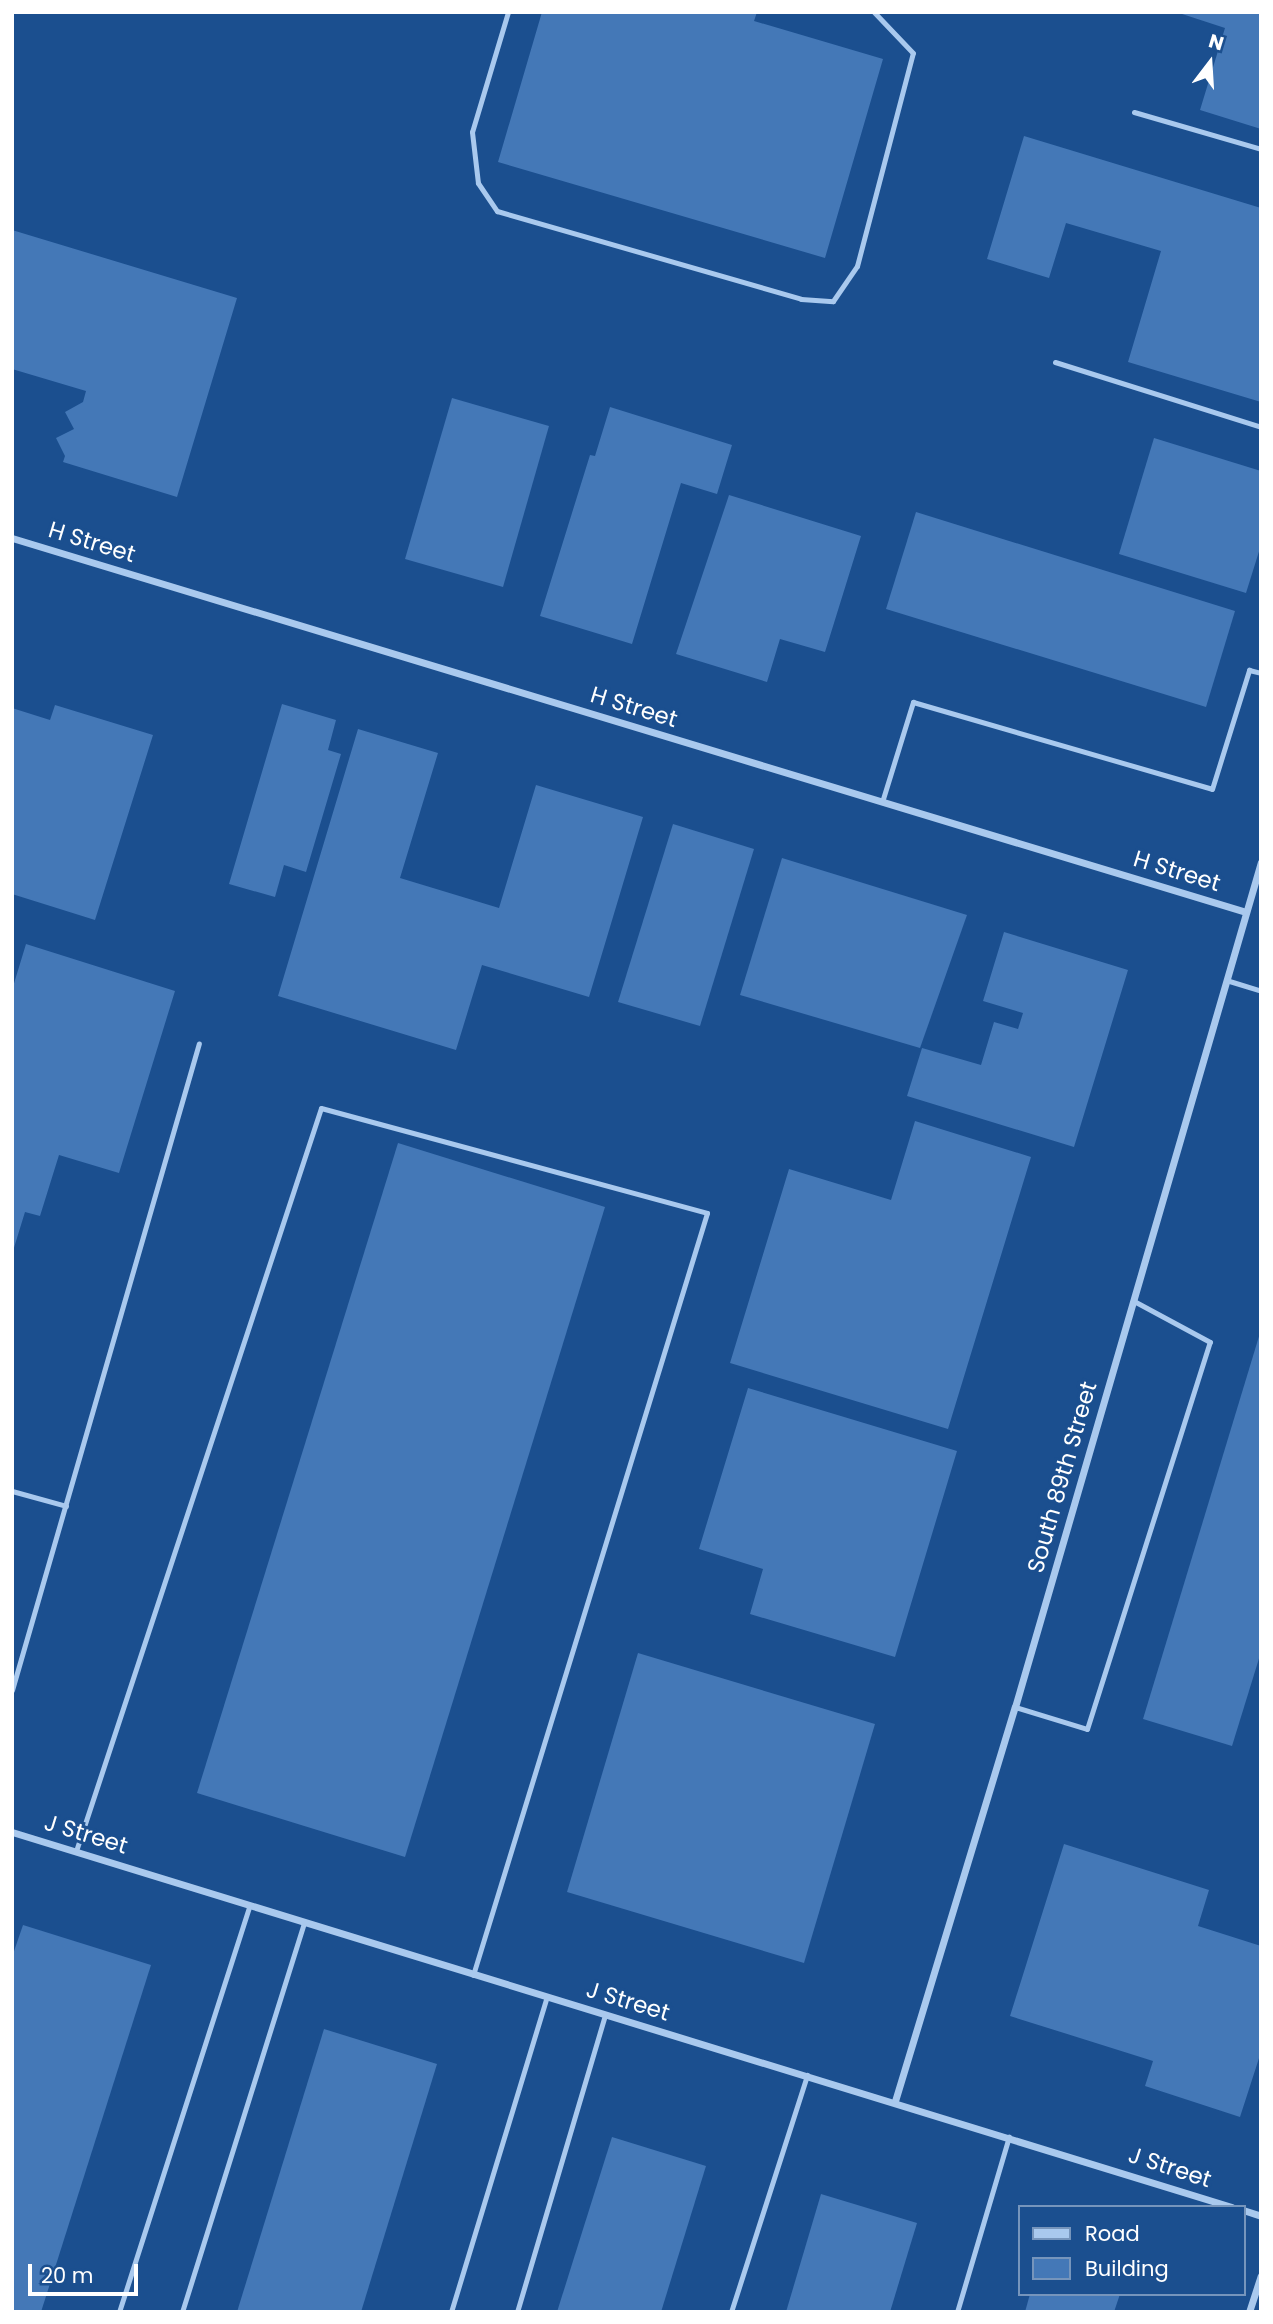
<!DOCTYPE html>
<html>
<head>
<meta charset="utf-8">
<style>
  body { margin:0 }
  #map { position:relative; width:1273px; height:2324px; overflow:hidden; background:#1b4f8f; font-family:Poppins,sans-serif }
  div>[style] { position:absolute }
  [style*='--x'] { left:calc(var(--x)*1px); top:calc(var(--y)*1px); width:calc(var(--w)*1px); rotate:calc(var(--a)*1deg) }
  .building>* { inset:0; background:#4478b7 }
  .service>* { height:5px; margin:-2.5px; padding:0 2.5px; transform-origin:2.5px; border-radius:2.5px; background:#a9c9ee }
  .minor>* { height:7px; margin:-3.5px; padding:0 3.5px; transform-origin:3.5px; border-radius:3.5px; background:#a9c9ee }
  span { translate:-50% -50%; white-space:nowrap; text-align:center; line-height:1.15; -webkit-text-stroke:6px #1b4f8f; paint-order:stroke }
  .street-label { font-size:23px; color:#fff }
  .frame { position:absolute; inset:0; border:14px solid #fff; pointer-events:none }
  .legend { position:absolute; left:1018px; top:2205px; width:228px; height:91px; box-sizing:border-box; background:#1b4f8f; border:2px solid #7695bc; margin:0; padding:9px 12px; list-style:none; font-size:21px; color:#fff }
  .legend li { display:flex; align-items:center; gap:14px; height:35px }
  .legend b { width:35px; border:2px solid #7695bc }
  .north { position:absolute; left:1175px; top:28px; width:70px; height:70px; -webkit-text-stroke:5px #1b4f8f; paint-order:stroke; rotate:17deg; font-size:19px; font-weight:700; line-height:28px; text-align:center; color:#fff }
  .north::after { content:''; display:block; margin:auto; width:24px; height:32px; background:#fff; clip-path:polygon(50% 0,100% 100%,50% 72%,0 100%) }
  .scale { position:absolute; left:28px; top:2264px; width:110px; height:32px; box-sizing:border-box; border:4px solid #fff; border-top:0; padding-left:9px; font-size:21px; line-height:24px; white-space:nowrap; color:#fff; -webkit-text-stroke:5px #1b4f8f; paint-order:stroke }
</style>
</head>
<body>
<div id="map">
  <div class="building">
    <i style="clip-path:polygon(542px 12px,757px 12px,754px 21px,883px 59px,825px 258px,498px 162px)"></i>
    <i style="clip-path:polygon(1176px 12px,1261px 12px,1261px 129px,1200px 110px,1225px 28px)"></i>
    <i style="clip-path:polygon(1024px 136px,1261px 208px,1261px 402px,1128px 362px,1161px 251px,1066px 223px,1049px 278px,987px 259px)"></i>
    <i style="clip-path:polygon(12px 230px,237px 298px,177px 497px,63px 462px,65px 456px,56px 438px,74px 429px,65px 412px,83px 402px,86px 391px,12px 369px)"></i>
    <i style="clip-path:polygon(452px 398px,549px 426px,503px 587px,405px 559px)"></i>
    <i style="clip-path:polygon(610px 407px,732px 445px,717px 494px,681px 483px,632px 644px,540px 616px,590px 455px,595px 456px)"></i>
    <i style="clip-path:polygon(1154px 438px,1261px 471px,1261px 545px,1246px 593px,1119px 554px)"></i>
    <i style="clip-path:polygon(729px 495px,861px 536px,825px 652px,780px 639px,767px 682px,676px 654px)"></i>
    <i style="clip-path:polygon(916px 512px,1235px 611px,1206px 707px,886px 609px)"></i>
    <i style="clip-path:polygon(282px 704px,336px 720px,328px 750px,341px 754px,306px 872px,284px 865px,275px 897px,229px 884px)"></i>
    <i style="clip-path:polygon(55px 705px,153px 735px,95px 920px,12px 894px,12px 708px,50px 720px)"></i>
    <i style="clip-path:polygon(358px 729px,438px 753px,400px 878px,499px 908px,536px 785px,643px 817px,589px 997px,482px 965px,456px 1050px,278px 996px)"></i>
    <i style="clip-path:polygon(673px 824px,754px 849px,700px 1026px,618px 1002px)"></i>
    <i style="clip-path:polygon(782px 858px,967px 915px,920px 1048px,740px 995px)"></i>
    <i style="clip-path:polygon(1004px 932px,1128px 970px,1074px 1147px,907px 1096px,922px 1048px,981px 1065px,994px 1022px,1018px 1029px,1023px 1013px,983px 1001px)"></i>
    <i style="clip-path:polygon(26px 944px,175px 991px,119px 1173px,59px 1155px,40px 1216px,25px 1212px,13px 1251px,12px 990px)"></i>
    <i style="clip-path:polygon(915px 1121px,1031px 1157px,948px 1429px,730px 1363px,789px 1169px,891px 1200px)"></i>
    <i style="clip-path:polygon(398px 1143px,605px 1207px,405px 1857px,197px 1793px)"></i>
    <i style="clip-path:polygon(1260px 1333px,1261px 1652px,1232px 1746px,1143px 1719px)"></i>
    <i style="clip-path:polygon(748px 1388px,957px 1451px,895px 1657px,750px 1614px,763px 1569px,699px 1549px)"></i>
    <i style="clip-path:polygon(638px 1653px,875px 1724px,804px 1963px,567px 1892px)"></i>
    <i style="clip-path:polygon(1064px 1844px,1209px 1890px,1198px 1926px,1261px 1946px,1261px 2052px,1240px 2117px,1145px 2086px,1153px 2061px,1010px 2016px)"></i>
    <i style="clip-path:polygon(23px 1925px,151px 1965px,41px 2312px,12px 2312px,12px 1957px)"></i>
    <i style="clip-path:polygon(324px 2029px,437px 2064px,361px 2312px,237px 2312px)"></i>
    <i style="clip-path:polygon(612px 2137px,706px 2166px,661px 2312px,557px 2312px)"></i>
    <i style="clip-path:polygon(821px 2194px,917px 2223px,890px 2312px,786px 2312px)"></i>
    <i style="clip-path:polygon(1030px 2294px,1120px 2294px,1114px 2312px,1025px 2312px)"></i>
  </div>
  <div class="service">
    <i style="--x:508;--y:12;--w:125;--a:106.7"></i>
    <i style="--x:472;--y:132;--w:51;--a:83.3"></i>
    <i style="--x:478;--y:183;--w:34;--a:56"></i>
    <i style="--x:497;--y:211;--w:316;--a:16.1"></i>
    <i style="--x:801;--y:299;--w:32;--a:4"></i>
    <i style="--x:833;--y:301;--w:42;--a:-55.6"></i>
    <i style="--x:857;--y:266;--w:220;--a:-75.3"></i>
    <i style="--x:913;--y:53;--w:57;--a:-133.6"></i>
    <i style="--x:1134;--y:112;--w:132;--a:16.2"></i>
    <i style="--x:1055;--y:362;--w:216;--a:17.5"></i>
    <i style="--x:882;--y:802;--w:105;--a:-72.8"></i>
    <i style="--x:913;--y:702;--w:311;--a:16.2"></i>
    <i style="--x:1212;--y:789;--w:125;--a:-72.7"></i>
    <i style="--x:1249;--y:670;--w:12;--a:14"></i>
    <i style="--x:1226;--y:980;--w:37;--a:17"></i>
    <i style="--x:12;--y:1491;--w:56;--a:15.5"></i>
    <i style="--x:12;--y:1690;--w:673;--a:-73.88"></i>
    <i style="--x:1015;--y:1707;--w:75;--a:17"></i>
    <i style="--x:1087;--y:1729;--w:406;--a:-72.4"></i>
    <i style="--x:1210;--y:1342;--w:86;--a:-151.7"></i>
    <i style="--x:76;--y:1851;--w:782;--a:-71.75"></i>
    <i style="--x:321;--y:1108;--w:400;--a:15.2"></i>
    <i style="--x:707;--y:1213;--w:797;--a:107.07"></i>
    <i style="--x:119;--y:2312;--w:426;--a:-72.2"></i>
    <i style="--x:182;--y:2312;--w:408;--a:-72.6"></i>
    <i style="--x:451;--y:2312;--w:329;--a:-73.1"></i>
    <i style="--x:517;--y:2312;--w:310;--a:-73.5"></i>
    <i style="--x:731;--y:2312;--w:249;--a:-72.2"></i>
    <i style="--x:957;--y:2312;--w:183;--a:-73.5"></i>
  </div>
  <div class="minor">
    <i style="--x:12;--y:538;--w:1289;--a:16.86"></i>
    <i style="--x:12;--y:1832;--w:1276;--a:17.09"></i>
    <i style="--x:895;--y:2101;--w:412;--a:-73.1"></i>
    <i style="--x:1015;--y:1707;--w:880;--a:-73.77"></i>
    <i style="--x:1243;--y:2210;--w:19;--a:18"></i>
    <i style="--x:1249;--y:2312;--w:38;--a:-72"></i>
  </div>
  <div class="street-label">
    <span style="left:92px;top:542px;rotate:17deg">H Street</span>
    <span style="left:634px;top:707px;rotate:17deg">H Street</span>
    <span style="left:1177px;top:871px;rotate:17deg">H Street</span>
    <span style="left:1062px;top:1477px;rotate:-74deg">South 89th Street</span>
    <span style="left:86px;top:1834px;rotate:17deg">J Street</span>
    <span style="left:628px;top:2001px;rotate:17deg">J Street</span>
    <span style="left:1170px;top:2167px;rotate:18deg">J Street</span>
  </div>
  <div class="frame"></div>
  <ul class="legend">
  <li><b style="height:9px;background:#a9c9ee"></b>Road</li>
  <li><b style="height:19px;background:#4478b7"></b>Building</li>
  </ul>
  <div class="north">N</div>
  <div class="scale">20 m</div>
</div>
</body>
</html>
